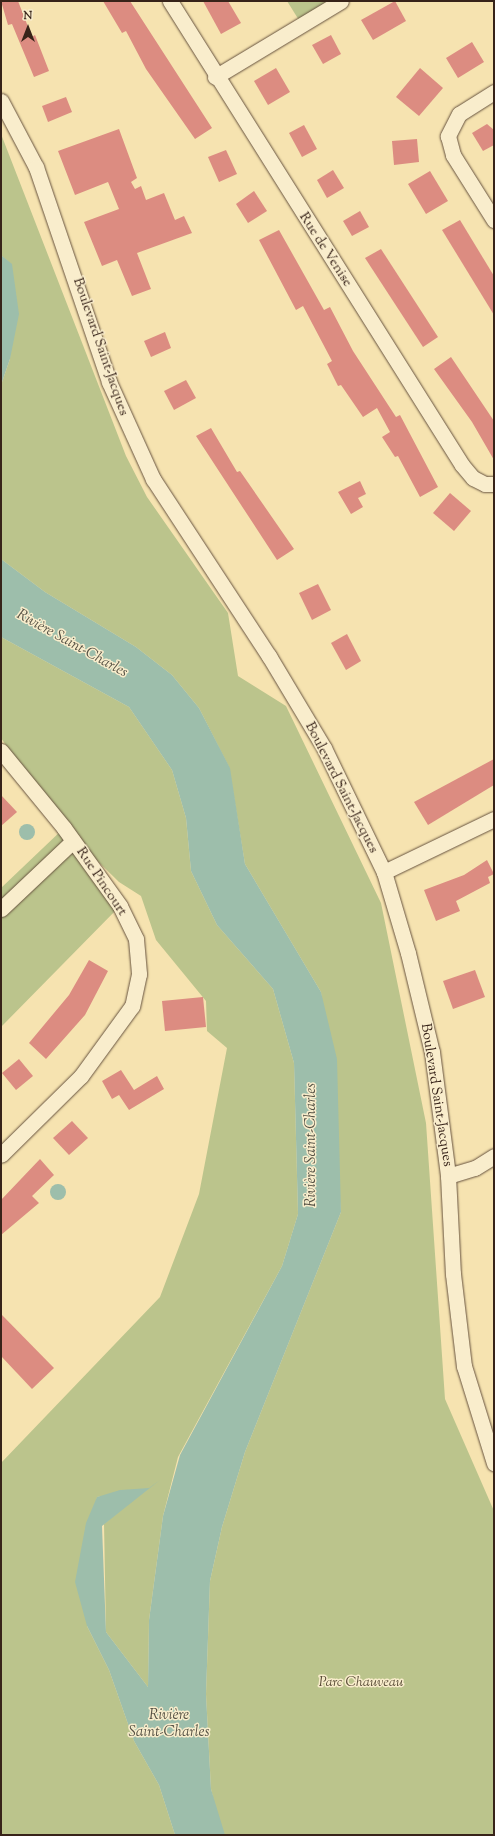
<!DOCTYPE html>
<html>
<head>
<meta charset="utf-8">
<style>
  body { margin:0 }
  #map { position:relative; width:495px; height:1836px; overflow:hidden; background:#f6e3b0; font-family:"Sorts Mill Goudy",serif }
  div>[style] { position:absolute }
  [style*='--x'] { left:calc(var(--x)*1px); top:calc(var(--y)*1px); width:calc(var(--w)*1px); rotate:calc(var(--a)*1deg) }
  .green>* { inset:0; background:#bbc48c }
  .water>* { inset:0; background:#9dbeab }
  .round { border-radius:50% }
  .building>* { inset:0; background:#dc8c81 }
  .roads { filter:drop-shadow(0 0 1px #67533f) drop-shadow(0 0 1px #67533f) }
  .minor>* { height:15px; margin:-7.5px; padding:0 7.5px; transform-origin:7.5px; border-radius:7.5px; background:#f9edcc }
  span { translate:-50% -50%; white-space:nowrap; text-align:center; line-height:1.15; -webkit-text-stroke:3px #f9edcc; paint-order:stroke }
  .street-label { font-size:14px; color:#372319 }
  .park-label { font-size:14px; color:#584b36; font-style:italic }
  .water-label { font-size:15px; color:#565245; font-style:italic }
  .frame { position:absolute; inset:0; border:2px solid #372319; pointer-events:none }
  .north { position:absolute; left:8px; top:8px; width:40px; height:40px; -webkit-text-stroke:3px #f9edcc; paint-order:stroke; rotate:0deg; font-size:11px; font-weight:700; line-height:16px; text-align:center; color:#372319 }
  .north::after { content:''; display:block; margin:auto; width:14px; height:18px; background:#372319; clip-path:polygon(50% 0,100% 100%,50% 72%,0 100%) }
</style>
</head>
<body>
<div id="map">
  <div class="green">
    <i style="clip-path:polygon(287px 1px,341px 1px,302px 25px)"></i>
    <i style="clip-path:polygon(1px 134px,126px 456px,147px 497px,228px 613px,238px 676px,286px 706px,381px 903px,426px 1123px,445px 1399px,494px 1511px,494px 1835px,222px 1835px,211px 1789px,206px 1694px,210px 1581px,222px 1527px,245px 1452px,341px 1212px,321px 992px,245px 864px,229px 767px,199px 708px,172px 675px,136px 647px,45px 592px,1px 559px,1px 385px,10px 359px,12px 265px,1px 255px)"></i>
    <i style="clip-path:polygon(1px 637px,129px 707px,172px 770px,186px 818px,191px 871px,217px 925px,273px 989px,294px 1063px,298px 1214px,282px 1266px,178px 1457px,163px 1516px,149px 1620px,148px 1687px,106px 1632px,104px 1524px,144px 1489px,97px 1497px,87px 1626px,109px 1670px,134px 1741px,159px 1785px,175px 1835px,1px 1835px,1px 1463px,160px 1297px,199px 1194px,227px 1048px,207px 1031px,206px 1001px,156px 940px,141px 896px,119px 882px,67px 831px,120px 906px,1px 1027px,1px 888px,64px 828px,1px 738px)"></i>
  </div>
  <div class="water">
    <i style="clip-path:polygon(1px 255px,12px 264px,19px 314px,10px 359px,1px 385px)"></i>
    <i style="clip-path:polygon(1px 559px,45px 592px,136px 647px,172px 675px,199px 708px,230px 768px,245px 864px,321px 992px,337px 1059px,341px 1212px,245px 1452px,222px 1527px,210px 1581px,206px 1694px,211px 1789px,225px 1835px,175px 1835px,159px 1785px,134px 1741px,109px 1670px,87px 1626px,75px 1582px,86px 1523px,97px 1497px,120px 1490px,149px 1488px,160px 1480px,102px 1526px,106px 1632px,148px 1687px,149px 1620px,163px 1516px,180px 1455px,282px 1266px,298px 1214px,294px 1063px,273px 989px,217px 925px,191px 871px,186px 818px,172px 770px,129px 707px,1px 637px)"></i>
    <i class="round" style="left:19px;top:824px;width:16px;height:16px"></i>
    <i class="round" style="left:50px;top:1184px;width:16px;height:16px"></i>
  </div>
  <div class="building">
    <i style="clip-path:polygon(1px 1px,18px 1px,32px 37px,35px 35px,49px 71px,34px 77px,12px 24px,8px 25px)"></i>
    <i style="clip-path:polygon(103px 1px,130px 1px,212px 128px,195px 139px,146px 69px,126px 31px,122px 33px)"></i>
    <i style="clip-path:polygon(203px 1px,228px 1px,241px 23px,221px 34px)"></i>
    <i style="clip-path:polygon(395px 1px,406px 21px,373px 40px,361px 20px)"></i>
    <i style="clip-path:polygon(331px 35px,341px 54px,323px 64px,312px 45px)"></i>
    <i style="clip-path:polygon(472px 42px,484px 62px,458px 78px,446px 58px)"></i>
    <i style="clip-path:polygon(276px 68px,290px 92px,268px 105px,254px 81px)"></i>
    <i style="clip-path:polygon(420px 68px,443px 88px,419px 116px,396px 97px)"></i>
    <i style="clip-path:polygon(66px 97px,72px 112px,48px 122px,42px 106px)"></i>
    <i style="clip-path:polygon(487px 124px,494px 130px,494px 145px,483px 151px,472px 133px)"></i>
    <i style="clip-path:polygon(304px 125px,317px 149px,302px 157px,289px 133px)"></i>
    <i style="clip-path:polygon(119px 129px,137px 178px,131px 182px,135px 189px,141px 186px,146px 200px,164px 193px,175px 220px,184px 216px,192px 233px,137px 253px,151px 289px,132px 296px,117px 260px,102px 266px,84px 222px,119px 209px,108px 182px,75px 195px,58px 151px)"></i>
    <i style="clip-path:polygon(417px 139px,419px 162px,394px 165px,392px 141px)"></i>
    <i style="clip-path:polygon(226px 150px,237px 174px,219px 182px,208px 157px)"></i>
    <i style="clip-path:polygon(333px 170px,344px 188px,327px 198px,317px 180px)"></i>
    <i style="clip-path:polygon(430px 171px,448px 201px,426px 214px,408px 184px)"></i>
    <i style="clip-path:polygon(254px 191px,267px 211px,248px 223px,236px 204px)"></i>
    <i style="clip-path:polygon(360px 211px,369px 227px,352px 236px,343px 221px)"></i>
    <i style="clip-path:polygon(460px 220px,494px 276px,494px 315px,442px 230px)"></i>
    <i style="clip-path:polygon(279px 230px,324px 310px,330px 307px,353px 351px,396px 417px,400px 415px,438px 487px,420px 497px,398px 456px,395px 457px,382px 437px,390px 432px,377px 408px,363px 417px,341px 385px,338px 386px,327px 364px,332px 361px,303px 306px,296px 310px,259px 240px)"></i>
    <i style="clip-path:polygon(381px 249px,438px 337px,423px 347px,365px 258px)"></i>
    <i style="clip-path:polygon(165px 332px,171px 348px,151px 357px,144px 341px)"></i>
    <i style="clip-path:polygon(451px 357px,494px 421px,494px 460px,472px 422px,434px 369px)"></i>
    <i style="clip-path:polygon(186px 380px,196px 398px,174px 410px,164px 391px)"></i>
    <i style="clip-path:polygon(211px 428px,237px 472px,240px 471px,294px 549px,277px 560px,196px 436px)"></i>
    <i style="clip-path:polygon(360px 481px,366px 494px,358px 498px,363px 507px,351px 514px,338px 492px)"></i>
    <i style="clip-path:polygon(450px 493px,471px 511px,454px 531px,433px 513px)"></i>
    <i style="clip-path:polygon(318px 584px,331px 610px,312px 620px,299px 593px)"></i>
    <i style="clip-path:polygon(347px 634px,361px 661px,346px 670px,331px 643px)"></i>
    <i style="clip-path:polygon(494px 759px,494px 785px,428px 825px,414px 802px)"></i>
    <i style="clip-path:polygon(1px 795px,17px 812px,1px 826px)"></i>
    <i style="clip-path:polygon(487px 860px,494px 874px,488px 877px,490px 883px,456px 901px,460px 911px,436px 921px,424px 890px,464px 875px)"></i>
    <i style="clip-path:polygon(89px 960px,108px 971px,85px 1015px,46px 1059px,29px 1043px,69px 995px)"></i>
    <i style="clip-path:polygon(475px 970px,485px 997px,453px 1009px,443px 981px)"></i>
    <i style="clip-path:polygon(203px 997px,206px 1027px,165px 1031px,162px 1001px)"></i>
    <i style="clip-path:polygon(19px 1059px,33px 1076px,16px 1090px,2px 1073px)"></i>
    <i style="clip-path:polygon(121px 1070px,134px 1090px,157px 1076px,164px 1089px,129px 1110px,119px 1095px,112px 1099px,102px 1081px)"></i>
    <i style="clip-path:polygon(72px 1121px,88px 1138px,69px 1155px,53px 1138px)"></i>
    <i style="clip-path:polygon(40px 1159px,54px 1175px,32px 1196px,39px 1203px,1px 1235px,1px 1200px)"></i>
    <i style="clip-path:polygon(1px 1314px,54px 1368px,32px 1389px,1px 1356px)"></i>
  </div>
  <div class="roads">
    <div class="minor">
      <i style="--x:170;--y:1;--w:548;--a:57.82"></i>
      <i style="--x:462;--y:465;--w:17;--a:50"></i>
      <i style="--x:473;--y:478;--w:13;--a:27"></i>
      <i style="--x:485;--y:484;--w:9;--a:0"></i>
      <i style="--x:215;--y:77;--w:147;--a:-31.1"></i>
      <i style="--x:494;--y:92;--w:41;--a:147.8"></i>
      <i style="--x:459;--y:114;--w:25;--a:117"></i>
      <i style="--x:448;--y:136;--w:20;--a:75"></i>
      <i style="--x:453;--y:155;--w:77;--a:57.8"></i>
      <i style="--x:1;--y:101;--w:75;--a:62.1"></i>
      <i style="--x:36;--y:167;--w:227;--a:71.2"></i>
      <i style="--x:109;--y:382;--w:107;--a:65.6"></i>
      <i style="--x:153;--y:479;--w:212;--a:56.8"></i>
      <i style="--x:269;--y:656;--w:107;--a:59.1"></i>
      <i style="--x:324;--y:748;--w:138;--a:64.2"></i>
      <i style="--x:384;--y:872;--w:84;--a:73.5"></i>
      <i style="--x:408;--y:953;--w:102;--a:76.4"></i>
      <i style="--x:432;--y:1052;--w:125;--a:82.6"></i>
      <i style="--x:448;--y:1176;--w:98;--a:87.1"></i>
      <i style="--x:453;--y:1274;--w:93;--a:83.2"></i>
      <i style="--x:464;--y:1366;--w:102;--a:72.8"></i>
      <i style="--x:1;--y:751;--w:99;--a:50.7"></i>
      <i style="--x:64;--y:828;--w:96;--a:54.3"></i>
      <i style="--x:120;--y:906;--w:37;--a:64"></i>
      <i style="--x:136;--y:939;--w:35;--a:85"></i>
      <i style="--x:139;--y:974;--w:33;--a:102"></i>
      <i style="--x:132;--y:1006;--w:87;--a:126.1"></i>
      <i style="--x:81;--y:1076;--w:112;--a:135.4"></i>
      <i style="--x:384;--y:872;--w:122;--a:-25.7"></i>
      <i style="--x:1;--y:909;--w:99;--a:-43.4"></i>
      <i style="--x:448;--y:1176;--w:28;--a:-17"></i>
      <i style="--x:475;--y:1168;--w:22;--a:-32"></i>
    </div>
  </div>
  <div class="street-label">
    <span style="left:325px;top:250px;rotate:57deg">Rue de Venise</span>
    <span style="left:100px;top:347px;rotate:71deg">Boulevard Saint-Jacques</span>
    <span style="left:341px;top:788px;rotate:63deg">Boulevard Saint-Jacques</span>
    <span style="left:101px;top:882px;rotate:56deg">Rue Pincourt</span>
    <span style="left:436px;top:1095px;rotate:81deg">Boulevard Saint-Jacques</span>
  </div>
  <div class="park-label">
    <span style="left:361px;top:1683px">Parc Chauveau</span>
  </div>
  <div class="water-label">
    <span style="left:72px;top:644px;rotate:29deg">Rivière Saint-Charles</span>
    <span style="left:312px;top:1145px;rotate:-90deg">Rivière Saint-Charles</span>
    <span style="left:169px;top:1724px">Rivière<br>Saint-Charles</span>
  </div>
  <div class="frame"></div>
  <div class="north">N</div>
</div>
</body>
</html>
